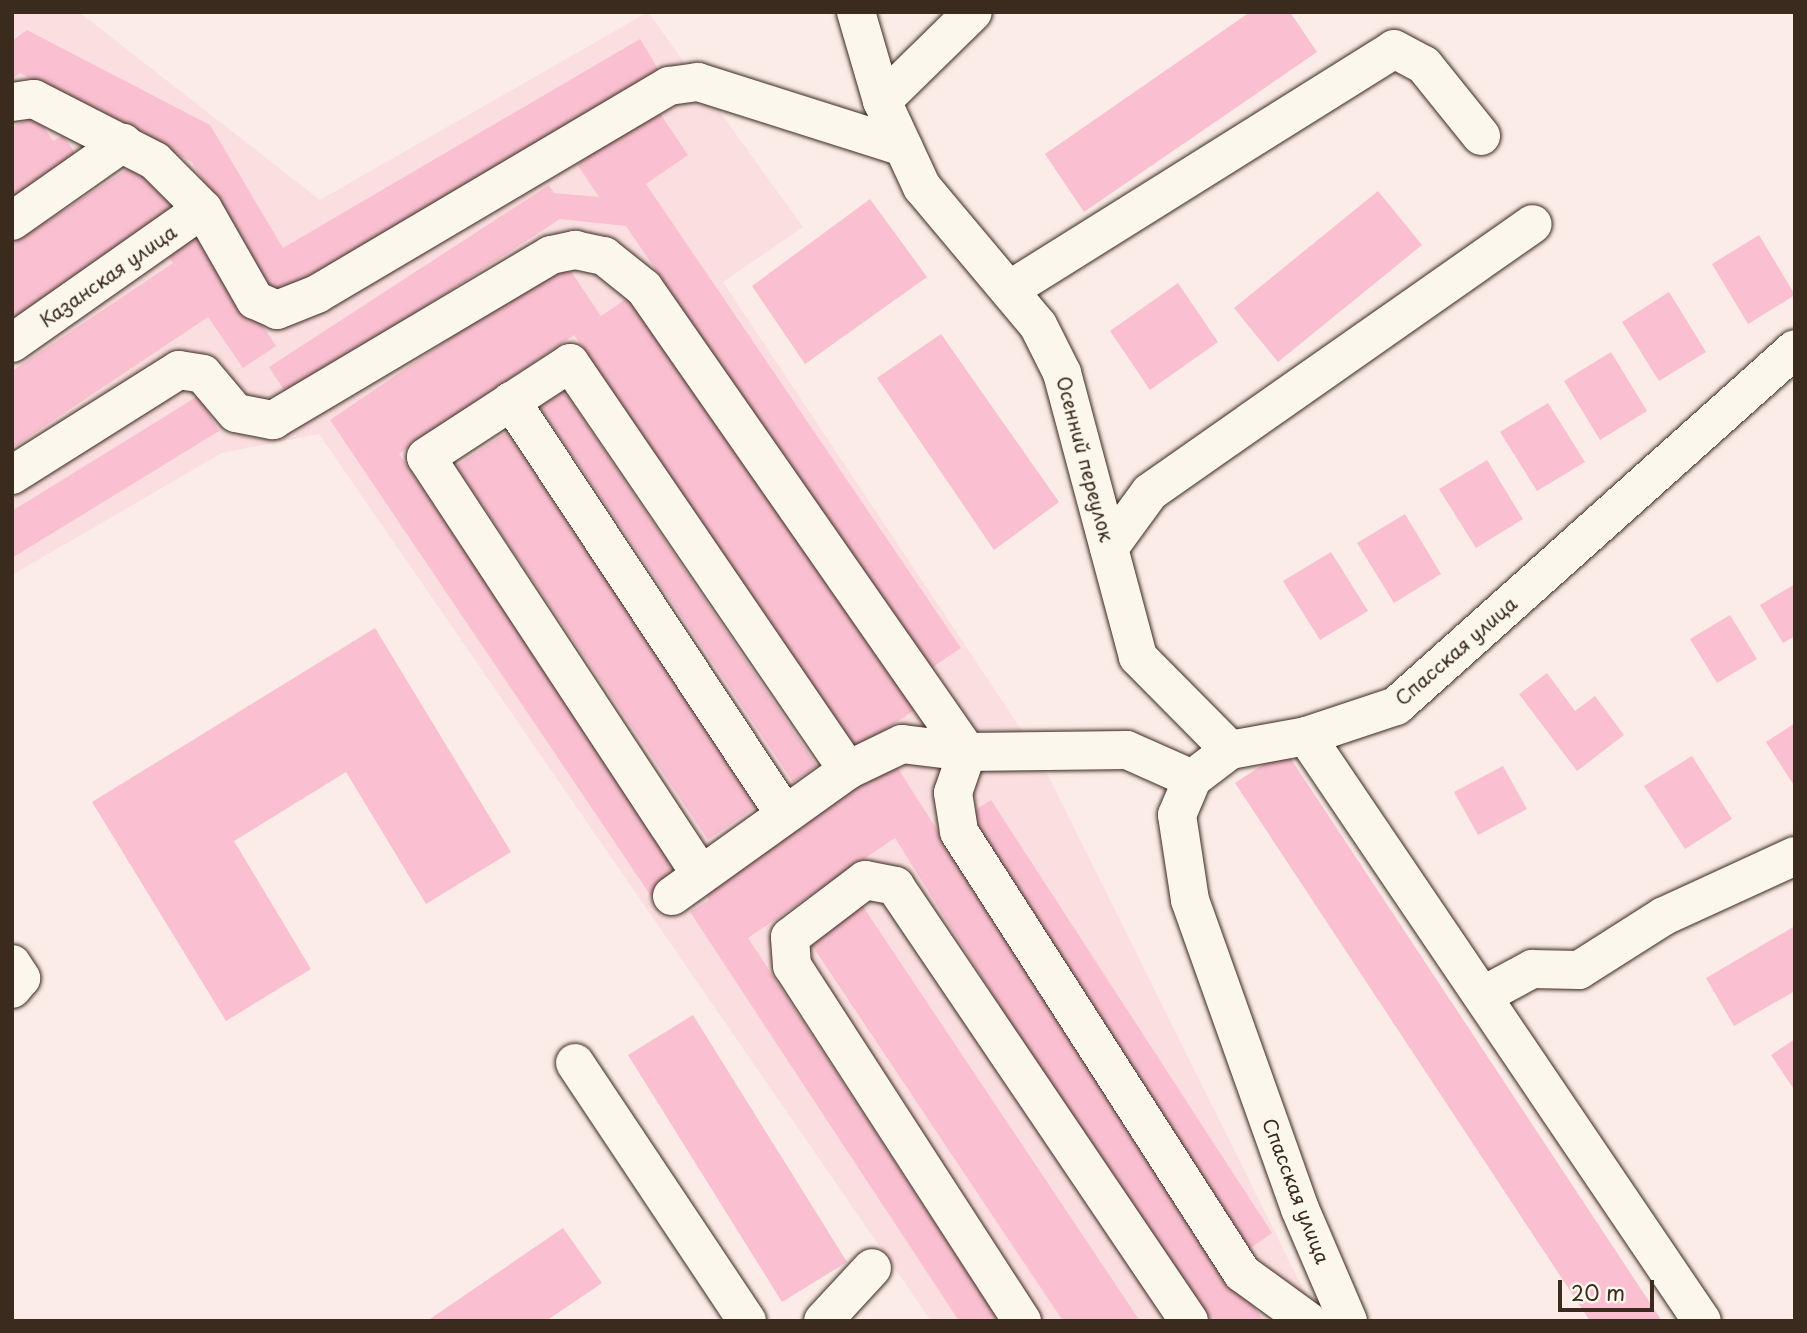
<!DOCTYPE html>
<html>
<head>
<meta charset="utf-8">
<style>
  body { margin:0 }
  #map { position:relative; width:1807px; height:1333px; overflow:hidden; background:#fbece7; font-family:"Playpen Sans",sans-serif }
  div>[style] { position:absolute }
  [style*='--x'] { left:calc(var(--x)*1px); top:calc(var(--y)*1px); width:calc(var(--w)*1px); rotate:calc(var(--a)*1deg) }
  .built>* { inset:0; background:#fbdfe0 }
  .building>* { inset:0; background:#fac0d1 }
  .roads { filter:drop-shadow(0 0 2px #3b2a1e) drop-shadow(0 0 2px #3b2a1e) }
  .minor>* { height:38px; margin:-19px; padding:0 19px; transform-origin:19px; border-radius:19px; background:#fbf7ec }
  span { translate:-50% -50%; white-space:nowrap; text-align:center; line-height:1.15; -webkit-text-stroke:6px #fbf7ec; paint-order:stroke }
  .street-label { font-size:19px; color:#3b2a1e }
  .frame { position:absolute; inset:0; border:14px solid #3b2a1e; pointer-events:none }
  .scale { position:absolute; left:1558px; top:1280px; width:96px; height:32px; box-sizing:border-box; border:4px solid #3b2a1e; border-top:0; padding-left:9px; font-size:21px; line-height:24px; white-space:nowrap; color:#3b2a1e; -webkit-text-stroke:5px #fbf7ec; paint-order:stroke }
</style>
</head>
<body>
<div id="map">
  <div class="built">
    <i style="clip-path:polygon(12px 12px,79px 12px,320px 200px,648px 12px,803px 227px,723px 282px,1037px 753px,1319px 1321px,931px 1321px,319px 434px,222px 453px,12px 575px)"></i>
  </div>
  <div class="building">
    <i style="clip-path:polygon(1250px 12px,1290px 12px,1317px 52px,1084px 212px,1045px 154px)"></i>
    <i style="clip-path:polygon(27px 30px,210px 125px,283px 248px,640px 39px,661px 74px,274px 301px,192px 162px,20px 73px,12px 79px,12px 41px)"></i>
    <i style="clip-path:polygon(657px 109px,688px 155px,646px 184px,961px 648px,927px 671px,626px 226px,560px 219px,288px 396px,269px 367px,549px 185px,554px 193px,599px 197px,577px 164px)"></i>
    <i style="clip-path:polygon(35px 114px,53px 141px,63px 135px,78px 158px,12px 200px,12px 128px)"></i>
    <i style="clip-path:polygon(143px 159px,177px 212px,12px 319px,12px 244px)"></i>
    <i style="clip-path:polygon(1378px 191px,1422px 245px,1278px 362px,1234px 308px)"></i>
    <i style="clip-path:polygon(870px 199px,927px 277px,805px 364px,752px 286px)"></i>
    <i style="clip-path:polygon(196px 225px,276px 346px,243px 368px,208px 317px,12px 448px,12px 371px,173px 263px,162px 247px)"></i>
    <i style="clip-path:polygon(1759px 235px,1795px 295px,1748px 324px,1712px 264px)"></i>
    <i style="clip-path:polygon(564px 261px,601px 316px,635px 293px,916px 709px,855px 750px,574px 335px,399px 454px,683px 874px,651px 896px,330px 420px)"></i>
    <i style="clip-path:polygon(1178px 283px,1218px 342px,1150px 390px,1110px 331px)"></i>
    <i style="clip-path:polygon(1669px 292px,1706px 352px,1659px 381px,1622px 322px)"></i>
    <i style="clip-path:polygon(941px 334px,1059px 502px,994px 550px,877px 378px)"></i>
    <i style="clip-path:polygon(1611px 352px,1647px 411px,1600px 440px,1564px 381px)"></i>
    <i style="clip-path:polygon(564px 391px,817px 766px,793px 782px,540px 407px)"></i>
    <i style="clip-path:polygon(198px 396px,219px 431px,12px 558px,12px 511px)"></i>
    <i style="clip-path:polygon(1548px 403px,1585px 462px,1537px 491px,1500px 432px)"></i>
    <i style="clip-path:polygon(507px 432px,759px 805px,708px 840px,456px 466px)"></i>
    <i style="clip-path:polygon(1487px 460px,1523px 519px,1476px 548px,1439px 489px)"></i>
    <i style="clip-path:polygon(1405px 514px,1441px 574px,1394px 603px,1357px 543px)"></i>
    <i style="clip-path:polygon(1331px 552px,1368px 611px,1320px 640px,1283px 581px)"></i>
    <i style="clip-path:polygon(1795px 584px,1795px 636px,1783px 643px,1760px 605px)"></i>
    <i style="clip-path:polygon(1730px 615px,1757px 659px,1717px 683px,1690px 639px)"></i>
    <i style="clip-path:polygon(375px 628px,511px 852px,426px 904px,346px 772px,234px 841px,311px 969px,226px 1021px,92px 802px)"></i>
    <i style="clip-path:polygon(1547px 673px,1575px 711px,1595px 696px,1624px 735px,1577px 771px,1519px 694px)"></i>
    <i style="clip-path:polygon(1795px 723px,1795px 787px,1766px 742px)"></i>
    <i style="clip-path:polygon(1285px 750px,1662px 1321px,1590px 1321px,1235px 783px)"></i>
    <i style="clip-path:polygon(1692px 756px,1732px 819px,1685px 849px,1644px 786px)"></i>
    <i style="clip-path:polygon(894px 762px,1101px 1088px,1264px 1321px,1212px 1321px,1066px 1112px,895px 838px,748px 938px,999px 1321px,959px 1321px,690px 912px,709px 900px,704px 892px)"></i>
    <i style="clip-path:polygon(1503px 766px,1527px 809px,1478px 835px,1454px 792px)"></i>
    <i style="clip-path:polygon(991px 800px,1272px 1233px,1245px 1252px,963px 818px)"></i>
    <i style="clip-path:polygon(862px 905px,1140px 1321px,1063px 1321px,809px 941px)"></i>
    <i style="clip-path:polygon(1795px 926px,1795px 991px,1734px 1026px,1706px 978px)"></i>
    <i style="clip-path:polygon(693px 1015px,847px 1262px,782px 1302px,628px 1055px)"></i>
    <i style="clip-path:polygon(1795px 1039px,1795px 1091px,1771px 1055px)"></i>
    <i style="clip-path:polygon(563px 1228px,602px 1283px,546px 1321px,427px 1321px)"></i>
  </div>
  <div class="roads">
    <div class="minor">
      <i style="--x:856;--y:12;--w:93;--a:73.7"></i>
      <i style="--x:882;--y:101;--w:95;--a:65.1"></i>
      <i style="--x:922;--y:187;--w:180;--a:50"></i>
      <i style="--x:1038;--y:325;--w:54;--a:63.4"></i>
      <i style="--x:1062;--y:373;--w:294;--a:75"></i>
      <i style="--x:1138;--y:657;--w:131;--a:45.3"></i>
      <i style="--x:882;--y:101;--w:127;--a:-44.4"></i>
      <i style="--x:12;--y:102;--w:22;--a:-8"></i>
      <i style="--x:34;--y:99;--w:136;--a:27.1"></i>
      <i style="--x:155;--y:161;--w:68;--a:45"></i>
      <i style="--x:203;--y:209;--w:105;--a:60.3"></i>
      <i style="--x:255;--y:300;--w:24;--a:24"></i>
      <i style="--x:277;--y:310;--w:43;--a:-21.8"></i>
      <i style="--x:317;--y:294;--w:409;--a:-30.6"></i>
      <i style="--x:669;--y:86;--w:29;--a:-8"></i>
      <i style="--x:698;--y:82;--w:215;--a:17.6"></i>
      <i style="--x:12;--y:221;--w:136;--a:-35.1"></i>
      <i style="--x:1009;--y:290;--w:454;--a:-32"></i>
      <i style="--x:1394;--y:49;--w:34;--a:28"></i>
      <i style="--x:1424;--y:65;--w:91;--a:51.2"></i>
      <i style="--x:12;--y:343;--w:233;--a:-35.1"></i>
      <i style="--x:511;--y:401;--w:496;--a:56.5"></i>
      <i style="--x:12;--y:475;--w:197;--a:-32.2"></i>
      <i style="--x:179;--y:370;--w:24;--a:9"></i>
      <i style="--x:203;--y:374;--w:51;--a:49.8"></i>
      <i style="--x:236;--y:413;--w:38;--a:11"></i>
      <i style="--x:273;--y:420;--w:323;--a:-30.7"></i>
      <i style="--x:551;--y:255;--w:25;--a:-12"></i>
      <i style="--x:575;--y:250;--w:30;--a:12"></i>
      <i style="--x:604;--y:256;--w:51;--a:38.7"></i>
      <i style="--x:644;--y:288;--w:565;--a:55.16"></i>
      <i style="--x:967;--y:752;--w:43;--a:108.9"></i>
      <i style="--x:953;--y:793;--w:39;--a:81"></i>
      <i style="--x:959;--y:832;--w:524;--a:57.31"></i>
      <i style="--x:1242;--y:1273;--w:82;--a:36"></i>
      <i style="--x:1109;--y:548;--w:69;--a:-53.8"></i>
      <i style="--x:1150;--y:492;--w:467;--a:-35"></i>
      <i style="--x:1306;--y:736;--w:706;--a:55.91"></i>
      <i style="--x:701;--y:875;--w:500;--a:-123.34"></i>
      <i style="--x:426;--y:457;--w:172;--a:-33.1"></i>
      <i style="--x:570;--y:363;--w:493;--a:55.7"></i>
      <i style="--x:672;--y:896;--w:216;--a:-35.6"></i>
      <i style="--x:848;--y:770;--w:60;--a:-25.7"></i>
      <i style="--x:902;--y:744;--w:65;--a:7"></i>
      <i style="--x:967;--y:752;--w:160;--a:-0.7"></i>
      <i style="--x:1127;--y:750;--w:71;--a:24"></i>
      <i style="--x:12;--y:964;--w:17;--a:57"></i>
      <i style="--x:21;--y:978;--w:14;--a:129"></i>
      <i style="--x:1484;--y:995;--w:55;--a:-28.4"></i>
      <i style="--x:1532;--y:969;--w:47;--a:1.2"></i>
      <i style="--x:1579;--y:970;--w:101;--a:-32.4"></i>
      <i style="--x:1664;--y:916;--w:144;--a:-24.6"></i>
      <i style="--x:575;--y:1063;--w:310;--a:56.3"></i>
      <i style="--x:823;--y:1321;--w:72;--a:-47.2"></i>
      <i style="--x:1022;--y:1321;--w:423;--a:-122.9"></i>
      <i style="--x:792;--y:966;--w:29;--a:-94"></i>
      <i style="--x:790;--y:937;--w:94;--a:-37.2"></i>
      <i style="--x:865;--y:880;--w:31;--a:11"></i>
      <i style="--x:895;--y:886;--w:525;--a:55.95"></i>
      <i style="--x:1348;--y:1321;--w:122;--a:-113.2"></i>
      <i style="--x:1300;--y:1209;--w:328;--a:-109.6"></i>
      <i style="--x:1190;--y:900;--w:86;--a:-98.7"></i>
      <i style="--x:1177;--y:815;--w:39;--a:-67"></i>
      <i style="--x:1192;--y:779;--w:48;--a:-37.3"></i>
      <i style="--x:1230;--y:750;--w:77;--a:-10.4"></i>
      <i style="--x:1306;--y:736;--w:95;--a:-18.4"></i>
      <i style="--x:1396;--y:706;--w:535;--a:-41.82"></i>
    </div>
  </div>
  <div class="street-label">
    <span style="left:108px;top:276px;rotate:-35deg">Казанская улица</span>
    <span style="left:1085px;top:459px;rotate:75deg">Осенний переулок</span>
    <span style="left:1456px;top:651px;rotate:-41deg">Спасская улица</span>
    <span style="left:1296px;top:1191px;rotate:69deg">Спасская улица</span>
  </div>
  <div class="frame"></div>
  <div class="scale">20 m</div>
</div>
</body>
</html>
